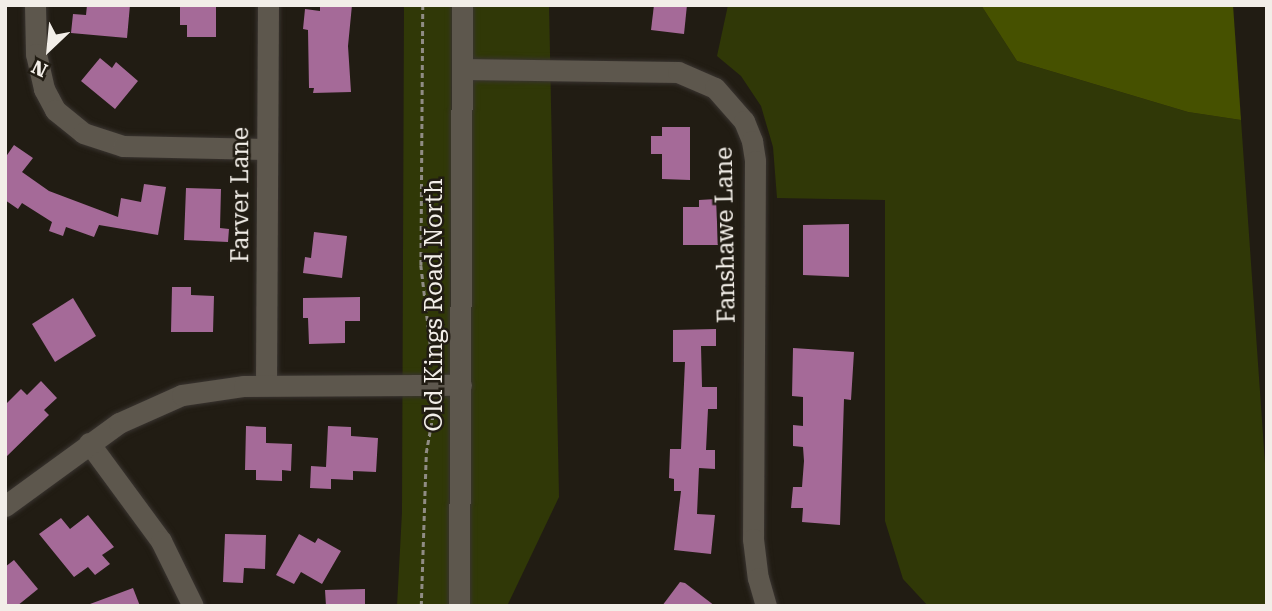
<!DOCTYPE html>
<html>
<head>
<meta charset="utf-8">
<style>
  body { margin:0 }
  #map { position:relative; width:1272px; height:611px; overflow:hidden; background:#211c13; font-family:"Roboto Serif",serif }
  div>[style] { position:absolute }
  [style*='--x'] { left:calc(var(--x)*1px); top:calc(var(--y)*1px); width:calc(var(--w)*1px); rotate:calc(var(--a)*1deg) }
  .green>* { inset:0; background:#303807 }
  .forest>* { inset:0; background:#465100 }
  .building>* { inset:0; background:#a56a98 }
  .path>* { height:2.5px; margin-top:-1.25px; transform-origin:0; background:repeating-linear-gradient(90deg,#908c84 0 5px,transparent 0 8.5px) }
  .roads { filter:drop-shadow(0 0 2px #393430) drop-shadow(0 0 2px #393430) }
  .minor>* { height:21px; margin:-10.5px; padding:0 10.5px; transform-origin:10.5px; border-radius:10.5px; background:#5d574d }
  span { translate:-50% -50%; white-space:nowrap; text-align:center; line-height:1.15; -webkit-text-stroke:5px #211c13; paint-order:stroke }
  .street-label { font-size:24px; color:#f2eee8 }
  .frame { position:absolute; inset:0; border:7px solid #f2eee8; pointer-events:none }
  .north { position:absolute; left:14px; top:14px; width:70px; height:70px; -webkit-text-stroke:5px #211c13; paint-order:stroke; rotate:206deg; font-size:19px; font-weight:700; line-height:28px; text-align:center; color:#f2eee8 }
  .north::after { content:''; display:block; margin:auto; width:24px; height:32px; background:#f2eee8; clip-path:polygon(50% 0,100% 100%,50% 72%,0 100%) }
</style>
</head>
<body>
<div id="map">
  <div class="green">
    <i style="clip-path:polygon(404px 5px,452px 5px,449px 606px,397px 606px,402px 512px)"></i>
    <i style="clip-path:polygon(471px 5px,549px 5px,559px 497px,507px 606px,467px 606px)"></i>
    <i style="clip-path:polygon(728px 5px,981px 5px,1017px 61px,1188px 112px,1241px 120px,1267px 492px,1267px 606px,928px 606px,903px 579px,885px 521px,885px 200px,777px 198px,773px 147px,761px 106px,741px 76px,717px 56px)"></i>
  </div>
  <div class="forest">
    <i style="clip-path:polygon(981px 5px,1233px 5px,1241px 120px,1188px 112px,1017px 61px)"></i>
  </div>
  <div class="building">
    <i style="clip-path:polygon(87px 5px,130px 5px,127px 38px,71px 33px,73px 14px,86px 15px)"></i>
    <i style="clip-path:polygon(180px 5px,216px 5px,216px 37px,187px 37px,187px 25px,180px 25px)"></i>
    <i style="clip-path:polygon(320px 5px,352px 5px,348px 46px,351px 92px,313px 93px,314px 88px,309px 88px,308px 30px,303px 29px,305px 9px,320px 11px)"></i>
    <i style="clip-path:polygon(654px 5px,687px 5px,684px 34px,651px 30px)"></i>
    <i style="clip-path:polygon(100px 58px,112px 68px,116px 62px,138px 81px,115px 109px,81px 81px)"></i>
    <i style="clip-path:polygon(662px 127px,690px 127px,690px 180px,662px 179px,662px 154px,651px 154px,651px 136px,662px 136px)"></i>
    <i style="clip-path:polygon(14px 145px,33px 158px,22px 172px,49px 191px,118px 217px,121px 198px,141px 202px,144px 184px,166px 187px,158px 235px,99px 225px,94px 237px,66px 227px,63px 236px,49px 231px,52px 222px,22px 203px,18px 209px,5px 200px,5px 158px)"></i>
    <i style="clip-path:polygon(186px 188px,221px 189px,220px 228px,229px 229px,228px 242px,184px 240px)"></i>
    <i style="clip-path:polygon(716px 199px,718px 245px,683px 245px,683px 207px,699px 207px,699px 200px)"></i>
    <i style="clip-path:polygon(849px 224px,849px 277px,803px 275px,803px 225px)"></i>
    <i style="clip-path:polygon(314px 232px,347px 236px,342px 278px,303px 273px,305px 257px,311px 258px)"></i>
    <i style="clip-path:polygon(172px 287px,191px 287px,191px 295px,214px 296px,213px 332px,171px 332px)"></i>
    <i style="clip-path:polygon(360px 297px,360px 321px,345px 321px,345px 343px,309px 344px,308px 318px,303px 318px,303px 298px)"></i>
    <i style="clip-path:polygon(73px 298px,96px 336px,55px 362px,32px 324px)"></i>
    <i style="clip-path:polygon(716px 329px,716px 346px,701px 346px,702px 387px,717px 387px,717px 409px,708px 409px,706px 450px,715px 450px,715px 469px,699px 468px,697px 514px,715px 515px,711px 554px,674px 550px,681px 491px,674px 491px,674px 479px,669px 478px,670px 449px,681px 449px,685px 362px,673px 362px,673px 330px)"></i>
    <i style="clip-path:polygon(793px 348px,854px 352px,851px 400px,844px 399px,840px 525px,802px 522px,803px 508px,791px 508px,793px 487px,802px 487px,804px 461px,803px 447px,793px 446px,793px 425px,803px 426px,803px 397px,792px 396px)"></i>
    <i style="clip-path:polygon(41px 381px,57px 398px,44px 410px,49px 415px,5px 458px,5px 405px,21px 389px,27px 395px)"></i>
    <i style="clip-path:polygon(246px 426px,266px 427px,266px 443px,292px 444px,291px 471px,282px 470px,282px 481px,256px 480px,256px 470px,245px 470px)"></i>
    <i style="clip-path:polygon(328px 426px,351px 427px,351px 436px,378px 438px,376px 472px,353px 471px,353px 480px,331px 479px,331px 489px,310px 488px,311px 466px,326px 467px)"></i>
    <i style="clip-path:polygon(88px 515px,114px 547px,102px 555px,110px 564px,95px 575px,88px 567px,74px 577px,39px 534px,61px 518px,70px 529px)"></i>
    <i style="clip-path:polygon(225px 534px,266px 535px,265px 569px,244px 568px,243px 583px,223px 582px)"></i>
    <i style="clip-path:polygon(299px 534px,315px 543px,318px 538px,341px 551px,322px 584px,301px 572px,294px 584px,276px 575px)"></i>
    <i style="clip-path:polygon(14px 560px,38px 589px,17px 606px,5px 606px,5px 567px)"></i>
    <i style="clip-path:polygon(680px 582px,685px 583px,715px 606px,662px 606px)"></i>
    <i style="clip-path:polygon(133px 588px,140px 606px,90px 606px,90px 604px)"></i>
    <i style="clip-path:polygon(365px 589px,365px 606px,326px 606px,325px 590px)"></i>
  </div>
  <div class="path">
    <i style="--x:423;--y:5;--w:260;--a:90.4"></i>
    <i style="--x:421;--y:265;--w:101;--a:83.2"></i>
    <i style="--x:421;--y:606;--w:153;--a:-88.1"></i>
    <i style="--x:426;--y:453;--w:51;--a:-79.8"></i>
  </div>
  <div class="roads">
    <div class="minor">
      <i style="--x:35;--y:5;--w:49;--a:88.8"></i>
      <i style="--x:36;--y:54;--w:36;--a:77"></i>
      <i style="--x:44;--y:89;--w:24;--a:62"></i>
      <i style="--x:55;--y:110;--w:36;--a:39"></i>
      <i style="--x:83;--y:133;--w:42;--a:18"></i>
      <i style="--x:123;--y:146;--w:144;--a:1.2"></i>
      <i style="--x:462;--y:69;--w:216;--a:0.8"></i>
      <i style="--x:678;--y:72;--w:40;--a:23.4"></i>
      <i style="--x:715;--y:88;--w:44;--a:48.7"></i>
      <i style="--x:744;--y:121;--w:22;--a:68"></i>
      <i style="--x:752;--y:141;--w:20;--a:81"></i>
      <i style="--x:755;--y:161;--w:378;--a:90.3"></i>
      <i style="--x:753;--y:539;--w:39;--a:83"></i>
      <i style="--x:758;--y:578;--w:29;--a:74"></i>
      <i style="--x:266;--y:385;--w:380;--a:-89.7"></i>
      <i style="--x:89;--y:443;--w:122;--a:53.7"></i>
      <i style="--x:161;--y:541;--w:72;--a:63.8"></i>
      <i style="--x:5;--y:506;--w:141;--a:-36.1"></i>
      <i style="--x:119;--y:423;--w:69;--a:-24"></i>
      <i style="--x:182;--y:395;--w:63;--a:-8.3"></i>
      <i style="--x:244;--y:386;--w:217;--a:-0.3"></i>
      <i style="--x:459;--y:606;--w:601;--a:-89.71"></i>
    </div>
  </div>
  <div class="street-label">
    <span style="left:241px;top:195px;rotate:-90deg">Farver Lane</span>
    <span style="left:726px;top:235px;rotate:-91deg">Fanshawe Lane</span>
    <span style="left:435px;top:305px;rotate:-90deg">Old Kings Road North</span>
  </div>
  <div class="frame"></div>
  <div class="north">N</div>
</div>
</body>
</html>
